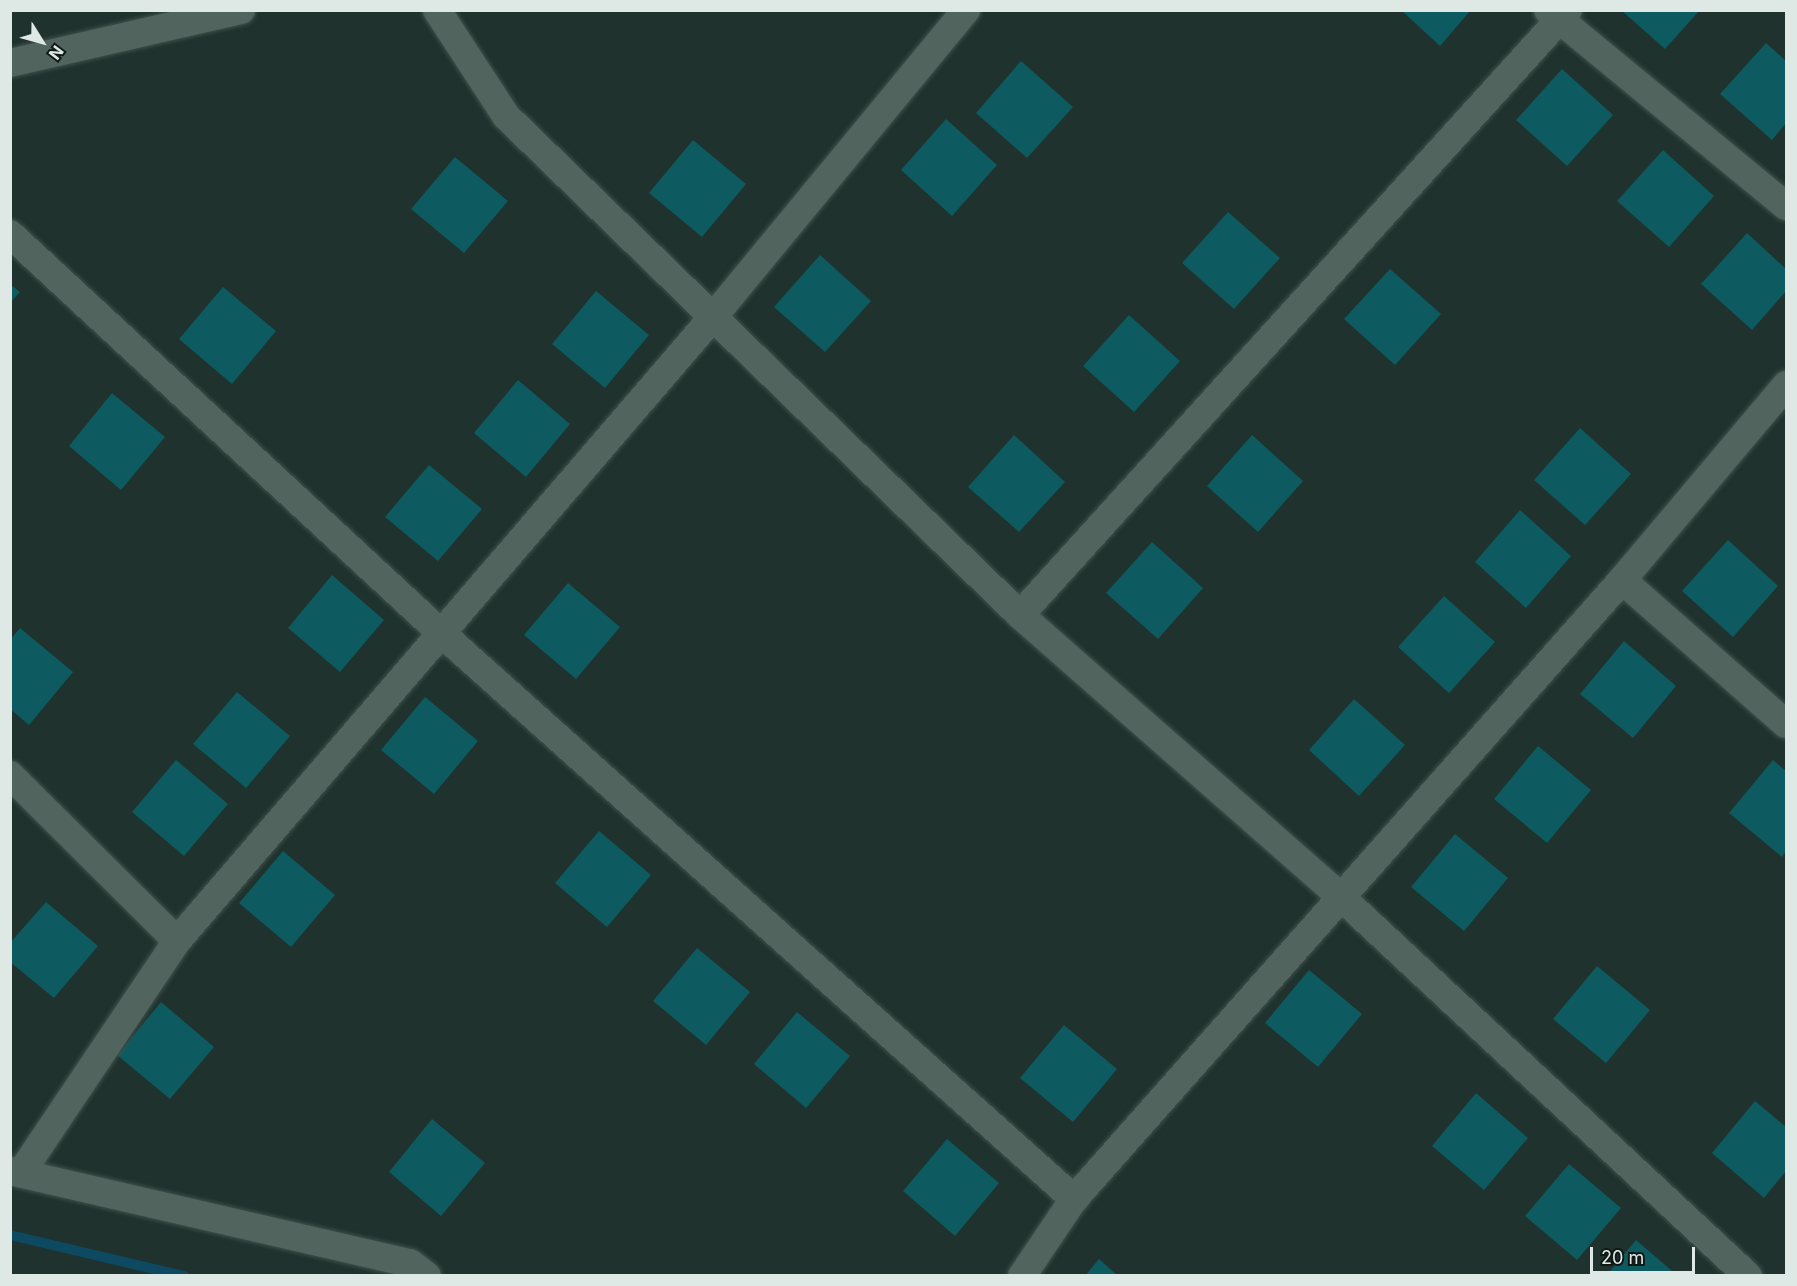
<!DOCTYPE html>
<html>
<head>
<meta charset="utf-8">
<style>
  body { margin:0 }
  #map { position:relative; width:1797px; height:1286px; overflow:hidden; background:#1f322d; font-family:Inter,sans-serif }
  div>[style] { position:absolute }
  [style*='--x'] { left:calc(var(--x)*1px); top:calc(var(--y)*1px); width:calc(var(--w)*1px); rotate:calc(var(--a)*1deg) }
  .stream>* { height:10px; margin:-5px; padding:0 5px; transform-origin:5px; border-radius:5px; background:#0d4960 }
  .building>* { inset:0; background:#0d5b60 }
  .roads { filter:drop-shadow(0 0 2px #40504b) drop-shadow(0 0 2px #40504b) }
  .street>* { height:28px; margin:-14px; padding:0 14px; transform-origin:14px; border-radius:14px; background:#51645e }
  span { translate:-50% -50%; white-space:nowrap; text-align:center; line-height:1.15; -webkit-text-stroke:5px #101815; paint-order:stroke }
  .frame { position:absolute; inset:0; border:12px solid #dee9e5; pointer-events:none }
  .north { position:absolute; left:12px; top:12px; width:60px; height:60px; -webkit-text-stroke:4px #101815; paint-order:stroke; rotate:127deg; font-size:16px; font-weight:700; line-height:24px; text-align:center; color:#dee9e5 }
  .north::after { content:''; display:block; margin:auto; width:21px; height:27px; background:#dee9e5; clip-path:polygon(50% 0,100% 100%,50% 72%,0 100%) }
  .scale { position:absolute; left:1590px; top:1247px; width:105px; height:27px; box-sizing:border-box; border:3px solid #dee9e5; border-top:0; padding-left:8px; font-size:18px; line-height:21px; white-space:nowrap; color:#dee9e5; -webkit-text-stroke:4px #101815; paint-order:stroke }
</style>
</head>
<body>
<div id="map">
  <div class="stream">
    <i style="--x:10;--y:1235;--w:179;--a:13.3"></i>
  </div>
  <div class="building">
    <i style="clip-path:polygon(1401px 10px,1471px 10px,1440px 46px)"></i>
    <i style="clip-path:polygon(1621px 10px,1700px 10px,1665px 49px)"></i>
    <i style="clip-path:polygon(1766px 43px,1786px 61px,1786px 123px,1772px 140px,1720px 94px)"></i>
    <i style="clip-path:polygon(1021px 61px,1073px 107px,1027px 158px,976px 113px)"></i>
    <i style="clip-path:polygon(1562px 69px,1613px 115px,1567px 166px,1516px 120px)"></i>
    <i style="clip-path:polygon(946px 119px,997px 165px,952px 216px,901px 170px)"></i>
    <i style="clip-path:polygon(693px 140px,746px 184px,702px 237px,649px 193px)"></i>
    <i style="clip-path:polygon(1663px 150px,1714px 196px,1669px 247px,1617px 201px)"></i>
    <i style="clip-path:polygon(455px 157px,508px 201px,464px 253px,411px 209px)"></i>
    <i style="clip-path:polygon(1228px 212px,1280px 258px,1234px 309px,1182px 263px)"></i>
    <i style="clip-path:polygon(1747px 233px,1786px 269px,1786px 291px,1752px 330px,1701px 284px)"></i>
    <i style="clip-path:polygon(820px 255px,871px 301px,825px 352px,774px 307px)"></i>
    <i style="clip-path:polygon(1390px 269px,1441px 314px,1395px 365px,1344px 319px)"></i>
    <i style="clip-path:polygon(10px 284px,20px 292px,10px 303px)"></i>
    <i style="clip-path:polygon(223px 287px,276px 331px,232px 384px,179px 339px)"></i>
    <i style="clip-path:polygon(596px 291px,649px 335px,605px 388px,552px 344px)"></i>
    <i style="clip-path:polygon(1129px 315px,1180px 361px,1134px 412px,1083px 366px)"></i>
    <i style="clip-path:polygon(518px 380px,570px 424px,526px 477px,474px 433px)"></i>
    <i style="clip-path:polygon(112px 393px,165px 437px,121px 490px,69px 446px)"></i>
    <i style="clip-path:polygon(1580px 428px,1631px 474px,1585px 525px,1534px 480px)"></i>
    <i style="clip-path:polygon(1014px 435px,1065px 482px,1019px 532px,968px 487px)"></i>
    <i style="clip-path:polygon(1252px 435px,1303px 481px,1258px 532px,1207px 486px)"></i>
    <i style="clip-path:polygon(429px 465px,482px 509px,438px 561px,385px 517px)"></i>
    <i style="clip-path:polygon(1520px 510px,1571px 556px,1526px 608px,1475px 562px)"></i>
    <i style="clip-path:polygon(1728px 540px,1778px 586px,1733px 637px,1682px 591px)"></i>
    <i style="clip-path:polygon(1152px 542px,1203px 588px,1158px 639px,1106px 593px)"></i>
    <i style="clip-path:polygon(332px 575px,384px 620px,340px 672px,288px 628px)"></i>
    <i style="clip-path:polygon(568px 583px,620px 627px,576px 679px,524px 635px)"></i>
    <i style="clip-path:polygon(1444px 596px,1495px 642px,1449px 693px,1398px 647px)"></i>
    <i style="clip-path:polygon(20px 628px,73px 672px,29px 725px,10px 709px,10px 640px)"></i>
    <i style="clip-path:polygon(1624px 641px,1676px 686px,1633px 738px,1580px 694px)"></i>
    <i style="clip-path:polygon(237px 692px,290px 736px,246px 788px,193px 744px)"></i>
    <i style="clip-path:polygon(425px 697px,478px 741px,434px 794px,381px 750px)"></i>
    <i style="clip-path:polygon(1354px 699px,1405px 745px,1359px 796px,1309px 750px)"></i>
    <i style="clip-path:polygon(1538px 746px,1591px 790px,1547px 843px,1494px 799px)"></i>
    <i style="clip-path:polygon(176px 760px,228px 804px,184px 856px,132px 812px)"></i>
    <i style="clip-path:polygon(1773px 760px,1786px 771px,1786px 851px,1782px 857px,1729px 813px)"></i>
    <i style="clip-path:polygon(599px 831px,651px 875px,607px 927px,555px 883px)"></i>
    <i style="clip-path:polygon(1455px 834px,1508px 878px,1464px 931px,1411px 887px)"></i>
    <i style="clip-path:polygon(283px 851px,335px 895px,291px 947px,239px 903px)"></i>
    <i style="clip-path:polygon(46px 902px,98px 946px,54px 998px,10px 962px,10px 943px)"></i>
    <i style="clip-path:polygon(697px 948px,750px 992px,706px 1045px,653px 1001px)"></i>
    <i style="clip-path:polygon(1597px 966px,1650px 1010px,1606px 1063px,1553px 1019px)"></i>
    <i style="clip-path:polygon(1309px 970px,1362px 1014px,1318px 1067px,1265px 1023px)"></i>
    <i style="clip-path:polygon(161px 1002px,214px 1047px,170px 1099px,117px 1055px)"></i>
    <i style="clip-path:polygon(797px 1012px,850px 1056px,806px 1108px,754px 1064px)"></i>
    <i style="clip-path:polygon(1064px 1025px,1117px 1069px,1073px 1122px,1020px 1078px)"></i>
    <i style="clip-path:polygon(1476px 1093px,1528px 1138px,1484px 1190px,1432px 1146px)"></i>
    <i style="clip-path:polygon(1755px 1101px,1786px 1127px,1786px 1171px,1764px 1198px,1712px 1153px)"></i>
    <i style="clip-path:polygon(432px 1119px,485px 1163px,441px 1216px,389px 1172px)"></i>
    <i style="clip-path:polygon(947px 1139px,999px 1183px,955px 1236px,903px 1191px)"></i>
    <i style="clip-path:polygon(1569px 1164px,1621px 1208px,1577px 1260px,1525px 1216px)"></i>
    <i style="clip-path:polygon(1636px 1240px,1678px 1276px,1606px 1276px)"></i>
    <i style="clip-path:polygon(1099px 1259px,1118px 1276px,1085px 1276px)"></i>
  </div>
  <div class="roads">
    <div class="street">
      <i style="--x:437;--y:10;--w:126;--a:56.9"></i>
      <i style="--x:506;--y:116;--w:716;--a:44.15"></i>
      <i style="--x:1020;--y:615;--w:427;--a:41.3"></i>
      <i style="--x:1341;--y:897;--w:556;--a:42.96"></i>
      <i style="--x:1548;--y:10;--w:308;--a:39.5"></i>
      <i style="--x:10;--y:63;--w:237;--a:-12.9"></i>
      <i style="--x:10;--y:234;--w:586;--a:42.79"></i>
      <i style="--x:440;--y:632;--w:851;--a:41.81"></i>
      <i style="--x:1622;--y:580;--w:218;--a:41.3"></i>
      <i style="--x:1020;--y:615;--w:816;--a:-47.83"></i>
      <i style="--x:10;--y:775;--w:235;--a:44.8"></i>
      <i style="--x:10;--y:1171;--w:410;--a:13"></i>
      <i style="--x:410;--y:1263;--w:21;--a:37"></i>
      <i style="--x:21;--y:1173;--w:280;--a:-56.1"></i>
      <i style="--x:177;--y:941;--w:823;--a:-49.34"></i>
      <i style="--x:713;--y:317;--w:398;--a:-50.5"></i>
      <i style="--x:1022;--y:1276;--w:93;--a:-56"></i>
      <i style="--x:1074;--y:1199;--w:827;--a:-48.48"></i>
      <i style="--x:1622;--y:580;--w:255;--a:-49.9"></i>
    </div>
  </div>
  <div class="frame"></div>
  <div class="north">N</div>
  <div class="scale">20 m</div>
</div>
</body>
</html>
